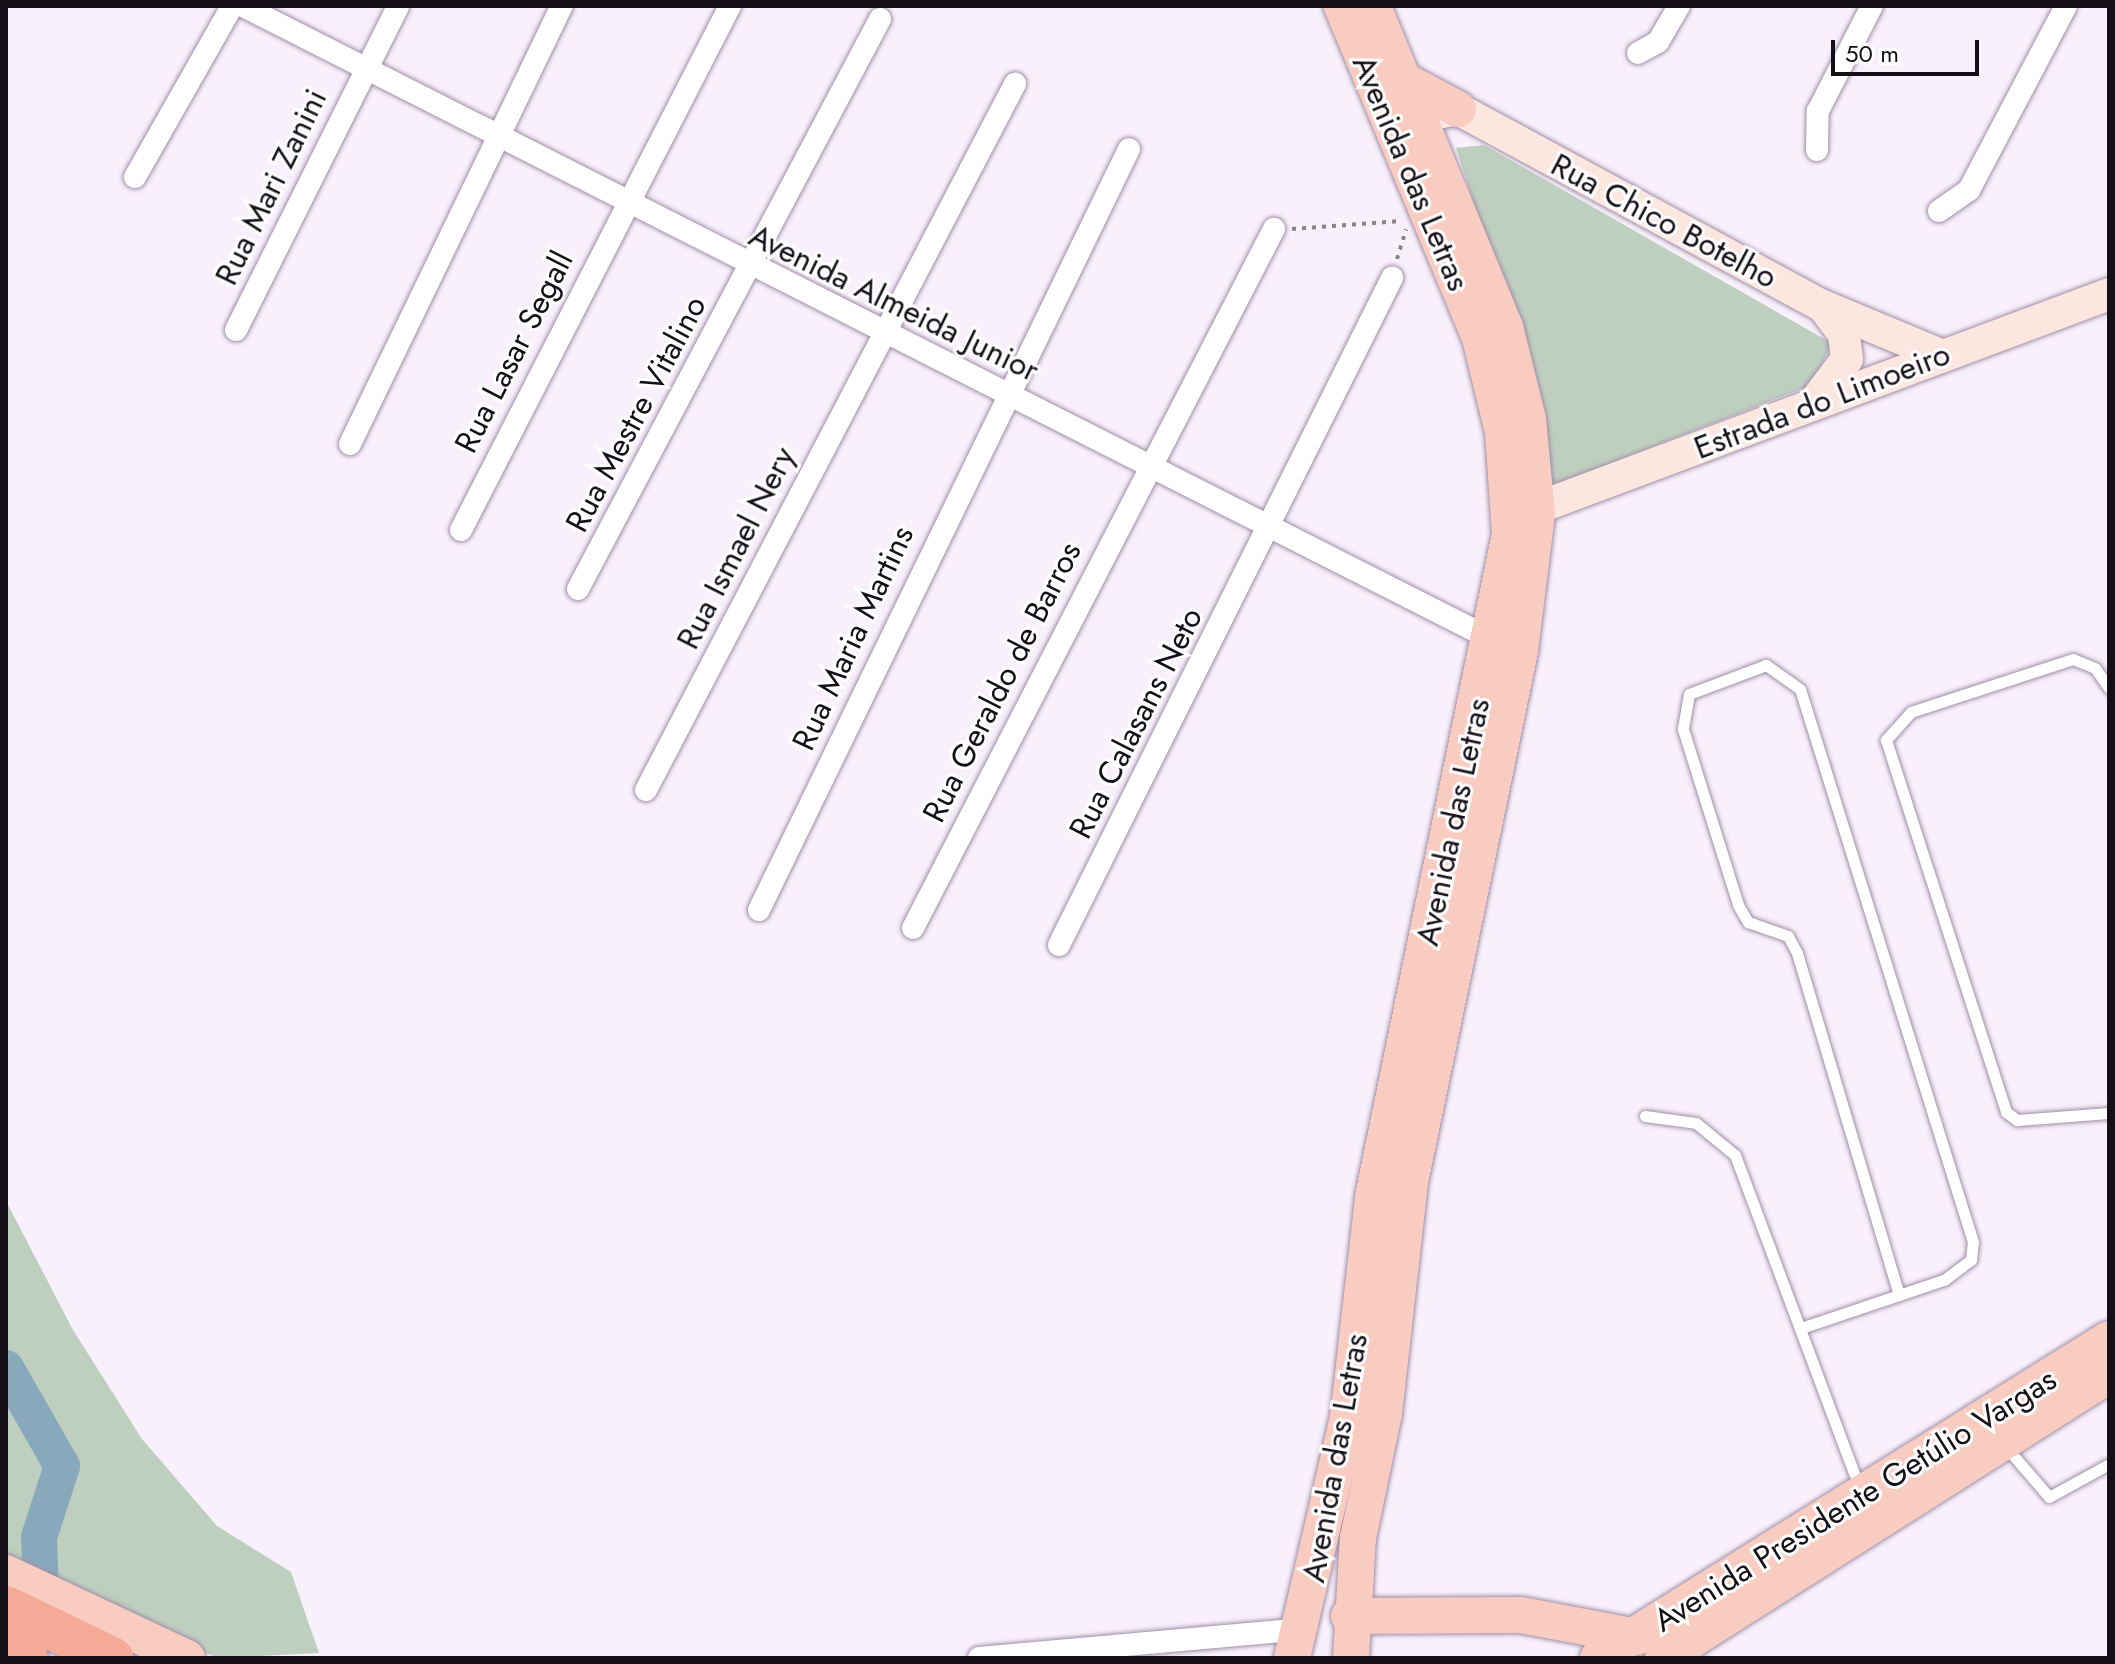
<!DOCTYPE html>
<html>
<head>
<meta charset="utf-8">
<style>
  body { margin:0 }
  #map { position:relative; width:2115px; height:1664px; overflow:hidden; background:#f8f0fb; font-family:Jost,sans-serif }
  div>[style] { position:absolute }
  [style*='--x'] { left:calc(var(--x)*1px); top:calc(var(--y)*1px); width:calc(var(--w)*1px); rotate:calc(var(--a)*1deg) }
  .green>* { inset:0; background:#bfcfbf }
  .river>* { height:36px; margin:-18px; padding:0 18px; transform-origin:18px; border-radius:18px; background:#88a9bc }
  .path>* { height:4px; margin-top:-2px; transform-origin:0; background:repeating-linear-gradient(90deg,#8a838d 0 4px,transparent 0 10px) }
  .roads { filter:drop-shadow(0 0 2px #9f8ea7) drop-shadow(0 0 2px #9f8ea7) }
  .service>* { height:11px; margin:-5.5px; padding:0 5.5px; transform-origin:5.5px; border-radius:5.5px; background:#fff }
  .minor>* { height:22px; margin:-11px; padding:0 11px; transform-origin:11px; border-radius:11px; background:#fff }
  .secondary>* { height:32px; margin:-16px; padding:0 16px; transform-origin:16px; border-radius:16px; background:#fce6e0 }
  .primary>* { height:36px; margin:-18px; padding:0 18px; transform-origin:18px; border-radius:18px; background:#f9ccc1 }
  .motorway>* { height:42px; margin:-21px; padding:0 21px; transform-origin:21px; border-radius:21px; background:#f5aa97 }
  span { translate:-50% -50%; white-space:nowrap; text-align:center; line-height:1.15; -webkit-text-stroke:6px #fff; paint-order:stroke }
  .street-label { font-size:32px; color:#150f18 }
  .frame { position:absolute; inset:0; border:8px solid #150f18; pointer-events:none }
  .scale { position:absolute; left:1831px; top:40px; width:148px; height:36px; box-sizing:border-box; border:4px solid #150f18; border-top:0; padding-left:10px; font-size:24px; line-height:28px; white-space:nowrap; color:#150f18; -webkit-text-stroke:6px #fff; paint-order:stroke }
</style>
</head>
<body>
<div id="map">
  <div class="green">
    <i style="clip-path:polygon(1484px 145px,1833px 344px,1809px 386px,1548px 487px,1519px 340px,1456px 148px)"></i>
    <i style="clip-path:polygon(6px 1201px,73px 1330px,142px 1439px,217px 1526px,291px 1572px,319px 1653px,217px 1658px,6px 1558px)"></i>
  </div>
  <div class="river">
    <i style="--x:6;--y:1368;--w:113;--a:60.3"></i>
    <i style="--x:62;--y:1466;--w:75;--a:107.9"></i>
    <i style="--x:39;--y:1537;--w:78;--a:87.8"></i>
  </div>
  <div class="path">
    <i style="--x:1292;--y:229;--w:109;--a:-4.2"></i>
    <i style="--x:1397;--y:259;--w:31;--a:-73"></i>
  </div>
  <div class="roads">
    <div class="service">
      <i style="--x:2109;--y:688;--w:24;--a:-125"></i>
      <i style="--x:2095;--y:668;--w:24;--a:-158"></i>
      <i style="--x:2073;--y:659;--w:170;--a:161.9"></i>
      <i style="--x:1911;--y:712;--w:38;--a:132"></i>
      <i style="--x:1886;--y:740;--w:391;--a:72.1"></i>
      <i style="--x:2006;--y:1112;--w:14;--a:36"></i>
      <i style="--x:2017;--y:1120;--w:92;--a:-4.4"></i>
      <i style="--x:1645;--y:1116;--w:51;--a:7.8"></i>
      <i style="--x:1696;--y:1123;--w:50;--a:39.4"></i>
      <i style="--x:1735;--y:1155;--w:340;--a:69.5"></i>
      <i style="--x:1801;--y:1328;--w:151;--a:-18.6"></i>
      <i style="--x:1944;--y:1280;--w:34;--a:-37"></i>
      <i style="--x:1971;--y:1260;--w:18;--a:-84"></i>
      <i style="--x:1973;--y:1242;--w:579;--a:-107.37"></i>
      <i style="--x:1800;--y:689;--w:42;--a:-144.8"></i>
      <i style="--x:1766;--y:665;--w:82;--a:159.4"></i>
      <i style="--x:1689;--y:694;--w:36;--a:100"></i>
      <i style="--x:1683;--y:729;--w:184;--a:72.6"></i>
      <i style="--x:1738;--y:905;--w:20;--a:60"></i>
      <i style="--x:1748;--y:922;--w:42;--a:19.3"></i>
      <i style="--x:1788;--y:936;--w:19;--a:62"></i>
      <i style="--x:1797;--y:953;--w:357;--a:73.4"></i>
      <i style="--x:2005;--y:1446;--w:67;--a:49.2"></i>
      <i style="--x:2049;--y:1497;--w:68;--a:-28.8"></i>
    </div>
    <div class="minor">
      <i style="--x:243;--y:6;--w:1406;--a:26.89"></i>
      <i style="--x:1638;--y:53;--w:23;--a:-29"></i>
      <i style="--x:1658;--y:42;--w:42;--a:-59.7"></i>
      <i style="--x:1817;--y:150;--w:39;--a:-89"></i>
      <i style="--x:1818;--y:111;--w:118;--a:-62.8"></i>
      <i style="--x:135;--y:177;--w:197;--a:-60.4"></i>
      <i style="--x:1939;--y:211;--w:37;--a:-35"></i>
      <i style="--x:1969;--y:190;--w:208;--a:-62.2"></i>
      <i style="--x:236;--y:330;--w:362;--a:-63.4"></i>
      <i style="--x:350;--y:444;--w:487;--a:-64.2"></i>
      <i style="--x:461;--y:530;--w:589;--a:-62.83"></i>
      <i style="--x:578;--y:589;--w:645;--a:-62.08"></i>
      <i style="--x:646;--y:790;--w:797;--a:-62.41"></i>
      <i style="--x:759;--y:910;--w:846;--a:-64.07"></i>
      <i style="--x:913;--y:928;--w:787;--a:-62.69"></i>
      <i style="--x:1059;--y:945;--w:746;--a:-63.47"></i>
      <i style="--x:979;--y:1658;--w:324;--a:-5.1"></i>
    </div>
    <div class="secondary">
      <i style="--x:1432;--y:114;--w:26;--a:-11"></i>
      <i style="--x:1458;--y:109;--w:415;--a:28.4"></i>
      <i style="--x:1823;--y:306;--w:128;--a:22.6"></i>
      <i style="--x:1816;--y:400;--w:51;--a:-52.9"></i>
      <i style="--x:1847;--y:359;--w:25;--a:-97"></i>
      <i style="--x:1844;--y:334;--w:35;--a:-127"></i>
      <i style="--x:1513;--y:517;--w:636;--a:-20.51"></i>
    </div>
    <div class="primary">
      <i style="--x:1398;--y:77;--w:68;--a:28.1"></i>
      <i style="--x:6;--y:1573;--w:200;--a:25.2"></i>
      <i style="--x:1349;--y:1616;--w:172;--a:-0.3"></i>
      <i style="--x:1521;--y:1615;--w:118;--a:10.7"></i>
      <i style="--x:1292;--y:1658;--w:246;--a:-76.9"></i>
      <i style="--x:1348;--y:1418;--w:222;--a:-83.5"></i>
      <i style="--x:1373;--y:1197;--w:677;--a:-78.32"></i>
      <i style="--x:1510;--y:534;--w:102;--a:-93.9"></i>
      <i style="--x:1503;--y:432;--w:97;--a:-103.7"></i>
      <i style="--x:1480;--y:338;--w:360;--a:-112.6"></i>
      <i style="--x:1351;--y:1658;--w:120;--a:-86.7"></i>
      <i style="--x:1358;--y:1538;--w:127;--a:-78.2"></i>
      <i style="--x:1384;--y:1414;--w:233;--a:-83.6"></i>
      <i style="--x:1410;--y:1182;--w:542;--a:-78.3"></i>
      <i style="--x:1520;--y:651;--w:138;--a:-82.9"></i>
      <i style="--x:1537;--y:514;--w:95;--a:-95.4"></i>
      <i style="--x:1528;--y:419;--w:95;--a:-104"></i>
      <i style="--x:1505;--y:327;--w:347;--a:-112.4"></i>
      <i style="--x:1598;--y:1658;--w:602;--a:-31.98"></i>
      <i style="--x:1663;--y:1658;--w:528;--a:-32.4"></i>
    </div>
    <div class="motorway">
      <i style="--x:6;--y:1607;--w:118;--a:25.7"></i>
      <i style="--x:6;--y:1648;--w:23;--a:25"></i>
    </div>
  </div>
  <div class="street-label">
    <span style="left:1411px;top:173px;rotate:67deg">Avenida das Letras</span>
    <span style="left:271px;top:187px;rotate:-64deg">Rua Mari Zanini</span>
    <span style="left:1664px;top:221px;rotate:28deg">Rua Chico Botelho</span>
    <span style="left:894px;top:303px;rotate:26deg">Avenida Almeida Junior</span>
    <span style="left:514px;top:352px;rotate:-63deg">Rua Lasar Segall</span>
    <span style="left:1822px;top:401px;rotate:-21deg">Estrada do Limoeiro</span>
    <span style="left:636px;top:414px;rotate:-62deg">Rua Mestre Vitalino</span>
    <span style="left:736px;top:548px;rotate:-63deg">Rua Ismael Nery</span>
    <span style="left:853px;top:638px;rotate:-65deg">Rua Maria Martins</span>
    <span style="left:1002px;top:682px;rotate:-63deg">Rua Geraldo de Barros</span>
    <span style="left:1136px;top:723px;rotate:-63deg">Rua Calasans Neto</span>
    <span style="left:1453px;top:822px;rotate:-78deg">Avenida das Letras</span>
    <span style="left:1335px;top:1458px;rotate:-80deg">Avenida das Letras</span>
    <span style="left:1855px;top:1500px;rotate:-32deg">Avenida Presidente Getúlio Vargas</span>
  </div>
  <div class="frame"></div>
  <div class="scale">50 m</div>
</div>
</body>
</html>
